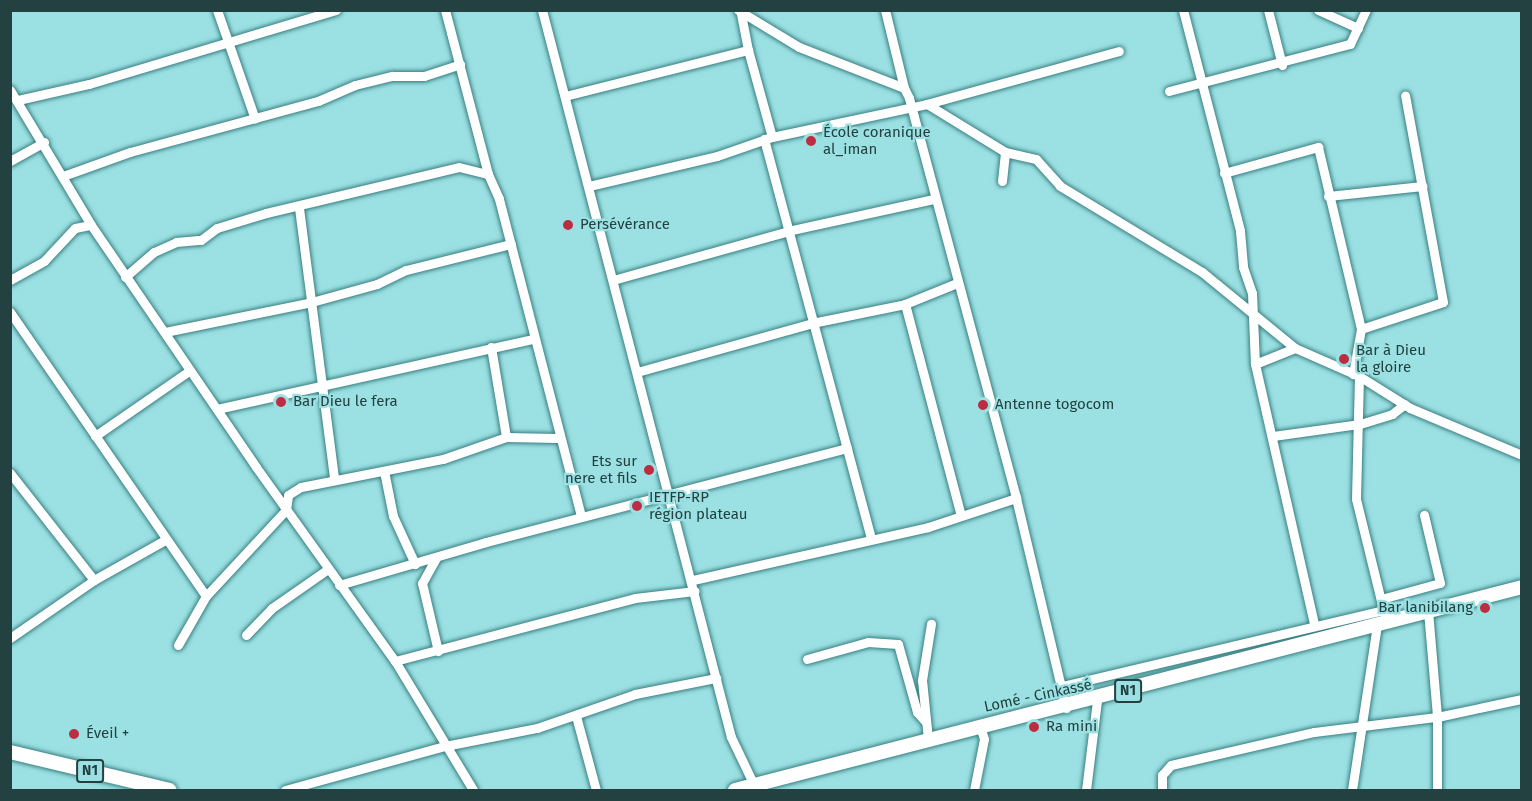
<!DOCTYPE html>
<html>
<head>
<meta charset="utf-8">
<style>
  body { margin:0 }
  #map { position:relative; width:1532px; height:801px; overflow:hidden; background:#9be1e3; font-family:"Fira Sans",sans-serif }
  div>[style] { position:absolute }
  [style*='--x'] { left:calc(var(--x)*1px); top:calc(var(--y)*1px); width:calc(var(--w)*1px); rotate:calc(var(--a)*1deg) }
  .roads { filter:drop-shadow(0 0 2px #397f81) drop-shadow(0 0 2px #397f81) }
  .minor>* { height:9px; margin:-4.5px; padding:0 4.5px; transform-origin:4.5px; border-radius:4.5px; background:#fff }
  .highway>* { height:14px; margin:-7px; padding:0 7px; transform-origin:7px; border-radius:7px; background:#fff }
  .dots>* { width:16px; height:16px; translate:-50% -50%; box-sizing:border-box; border:3px solid #9be1e3; border-radius:50% }
  span { translate:-50% -50%; white-space:nowrap; text-align:center; line-height:1.15; -webkit-text-stroke:4.5px #9be1e3; paint-order:stroke }
  .shield-label span { padding:2px 4px; background:#9be1e3; border:2px solid; border-radius:4px; -webkit-text-stroke-width:0 }
  .shield-label { font-size:14px; color:#244141; font-weight:700 }
  .poi-label { font-size:15px; color:#244141 }
  .left { translate:0 -50%; text-align:left }
  .right { translate:-100% -50%; text-align:right }
  .street-label { font-size:15px; color:#244141 }
  .frame { position:absolute; inset:0; border:12px solid #244141; pointer-events:none }
</style>
</head>
<body>
<div id="map">
  <div class="roads">
    <div class="minor">
      <i style="--x:217;--y:10;--w:115;--a:70.8"></i>
      <i style="--x:445;--y:10;--w:170;--a:75.3"></i>
      <i style="--x:542;--y:10;--w:751;--a:75.43"></i>
      <i style="--x:731;--y:737;--w:53;--a:64.4"></i>
      <i style="--x:738;--y:10;--w:71;--a:31.2"></i>
      <i style="--x:799;--y:47;--w:113;--a:21.3"></i>
      <i style="--x:904;--y:88;--w:11;--a:63"></i>
      <i style="--x:909;--y:98;--w:414;--a:75"></i>
      <i style="--x:1016;--y:498;--w:216;--a:76.6"></i>
      <i style="--x:885;--y:10;--w:80;--a:76.3"></i>
      <i style="--x:1183;--y:10;--w:228;--a:75.5"></i>
      <i style="--x:1240;--y:231;--w:36;--a:85"></i>
      <i style="--x:1243;--y:267;--w:28;--a:71"></i>
      <i style="--x:1252;--y:293;--w:71;--a:87.6"></i>
      <i style="--x:1255;--y:364;--w:266;--a:77.2"></i>
      <i style="--x:1268;--y:10;--w:57;--a:75.7"></i>
      <i style="--x:1318;--y:10;--w:44;--a:24.2"></i>
      <i style="--x:748;--y:50;--w:90;--a:74.6"></i>
      <i style="--x:10;--y:90;--w:157;--a:59"></i>
      <i style="--x:91;--y:225;--w:293;--a:55.7"></i>
      <i style="--x:256;--y:467;--w:239;--a:54.4"></i>
      <i style="--x:395;--y:661;--w:151;--a:58.8"></i>
      <i style="--x:1169;--y:91;--w:187;--a:-14.6"></i>
      <i style="--x:1350;--y:44;--w:38;--a:-65"></i>
      <i style="--x:565;--y:96;--w:189;--a:-14.1"></i>
      <i style="--x:748;--y:50;--w:37;--a:-101"></i>
      <i style="--x:18;--y:100;--w:73;--a:-12.7"></i>
      <i style="--x:89;--y:84;--w:258;--a:-16.7"></i>
      <i style="--x:927;--y:104;--w:92;--a:31.6"></i>
      <i style="--x:1005;--y:152;--w:32;--a:13"></i>
      <i style="--x:1036;--y:159;--w:36;--a:48"></i>
      <i style="--x:1060;--y:186;--w:166;--a:31.2"></i>
      <i style="--x:1202;--y:272;--w:120;--a:39.3"></i>
      <i style="--x:1295;--y:348;--w:70;--a:23.6"></i>
      <i style="--x:1359;--y:376;--w:60;--a:32.1"></i>
      <i style="--x:1410;--y:408;--w:121;--a:22.8"></i>
      <i style="--x:764;--y:139;--w:413;--a:75"></i>
      <i style="--x:10;--y:161;--w:39;--a:-29"></i>
      <i style="--x:1224;--y:173;--w:98;--a:-15.5"></i>
      <i style="--x:1318;--y:147;--w:187;--a:76.7"></i>
      <i style="--x:1361;--y:329;--w:46;--a:100.1"></i>
      <i style="--x:63;--y:176;--w:71;--a:-19.7"></i>
      <i style="--x:130;--y:152;--w:195;--a:-15.2"></i>
      <i style="--x:318;--y:101;--w:40;--a:-23.4"></i>
      <i style="--x:355;--y:85;--w:38;--a:-14"></i>
      <i style="--x:392;--y:76;--w:32;--a:0"></i>
      <i style="--x:424;--y:76;--w:38;--a:-18"></i>
      <i style="--x:1002;--y:181;--w:29;--a:-84"></i>
      <i style="--x:589;--y:186;--w:131;--a:-13.2"></i>
      <i style="--x:717;--y:156;--w:58;--a:-19.1"></i>
      <i style="--x:772;--y:137;--w:158;--a:-12"></i>
      <i style="--x:927;--y:104;--w:199;--a:-15.4"></i>
      <i style="--x:1328;--y:196;--w:95;--a:-6.1"></i>
      <i style="--x:299;--y:208;--w:273;--a:82.6"></i>
      <i style="--x:125;--y:277;--w:38;--a:-41"></i>
      <i style="--x:154;--y:252;--w:24;--a:-24"></i>
      <i style="--x:176;--y:242;--w:25;--a:-5"></i>
      <i style="--x:201;--y:240;--w:20;--a:-37"></i>
      <i style="--x:217;--y:228;--w:51;--a:-17"></i>
      <i style="--x:266;--y:213;--w:198;--a:-13.4"></i>
      <i style="--x:459;--y:167;--w:30;--a:14"></i>
      <i style="--x:488;--y:174;--w:27;--a:66"></i>
      <i style="--x:499;--y:199;--w:327;--a:75.5"></i>
      <i style="--x:10;--y:280;--w:39;--a:-29"></i>
      <i style="--x:44;--y:261;--w:45;--a:-46.8"></i>
      <i style="--x:75;--y:228;--w:16;--a:-11"></i>
      <i style="--x:613;--y:280;--w:182;--a:-15.6"></i>
      <i style="--x:788;--y:231;--w:148;--a:-12.4"></i>
      <i style="--x:905;--y:304;--w:219;--a:75.2"></i>
      <i style="--x:10;--y:312;--w:345;--a:55.4"></i>
      <i style="--x:206;--y:596;--w:117;--a:-47.1"></i>
      <i style="--x:286;--y:510;--w:15;--a:-82"></i>
      <i style="--x:288;--y:495;--w:15;--a:-32"></i>
      <i style="--x:301;--y:487;--w:145;--a:-11.2"></i>
      <i style="--x:443;--y:459;--w:67;--a:-19.2"></i>
      <i style="--x:506;--y:437;--w:52;--a:1.1"></i>
      <i style="--x:1361;--y:329;--w:86;--a:-18.2"></i>
      <i style="--x:1443;--y:302;--w:210;--a:-100.4"></i>
      <i style="--x:165;--y:332;--w:146;--a:-11.5"></i>
      <i style="--x:308;--y:303;--w:72;--a:-15.4"></i>
      <i style="--x:377;--y:284;--w:32;--a:-26"></i>
      <i style="--x:406;--y:270;--w:108;--a:-13.9"></i>
      <i style="--x:491;--y:347;--w:91;--a:80.5"></i>
      <i style="--x:1255;--y:364;--w:43;--a:-21.8"></i>
      <i style="--x:637;--y:372;--w:182;--a:-15.6"></i>
      <i style="--x:812;--y:323;--w:95;--a:-11.5"></i>
      <i style="--x:905;--y:304;--w:56;--a:-22"></i>
      <i style="--x:1359;--y:376;--w:123;--a:91.4"></i>
      <i style="--x:1356;--y:499;--w:117;--a:76.2"></i>
      <i style="--x:217;--y:409;--w:325;--a:-12.5"></i>
      <i style="--x:95;--y:436;--w:114;--a:-34.7"></i>
      <i style="--x:1273;--y:436;--w:88;--a:-7.9"></i>
      <i style="--x:1360;--y:424;--w:34;--a:-17"></i>
      <i style="--x:1392;--y:414;--w:16;--a:-38"></i>
      <i style="--x:384;--y:471;--w:46;--a:78.7"></i>
      <i style="--x:393;--y:516;--w:53;--a:65.4"></i>
      <i style="--x:10;--y:473;--w:136;--a:51.9"></i>
      <i style="--x:436;--y:558;--w:29;--a:119"></i>
      <i style="--x:422;--y:583;--w:70;--a:76.8"></i>
      <i style="--x:693;--y:580;--w:241;--a:-12.7"></i>
      <i style="--x:928;--y:527;--w:93;--a:-18.2"></i>
      <i style="--x:339;--y:585;--w:153;--a:-16.3"></i>
      <i style="--x:486;--y:542;--w:373;--a:-14.6"></i>
      <i style="--x:1381;--y:599;--w:61;--a:-15.2"></i>
      <i style="--x:1440;--y:583;--w:70;--a:-103.2"></i>
      <i style="--x:1428;--y:611;--w:106;--a:85.1"></i>
      <i style="--x:1437;--y:717;--w:73;--a:90"></i>
      <i style="--x:246;--y:635;--w:37;--a:-46"></i>
      <i style="--x:272;--y:608;--w:68;--a:-34.9"></i>
      <i style="--x:10;--y:638;--w:102;--a:-34.6"></i>
      <i style="--x:94;--y:580;--w:81;--a:-29.4"></i>
      <i style="--x:178;--y:645;--w:56;--a:-60.3"></i>
      <i style="--x:807;--y:659;--w:63;--a:-15.6"></i>
      <i style="--x:868;--y:642;--w:30;--a:4"></i>
      <i style="--x:898;--y:644;--w:71;--a:74.4"></i>
      <i style="--x:917;--y:712;--w:12;--a:48"></i>
      <i style="--x:395;--y:661;--w:248;--a:-14.7"></i>
      <i style="--x:635;--y:598;--w:60;--a:-6.7"></i>
      <i style="--x:1062;--y:686;--w:330;--a:-13.3"></i>
      <i style="--x:576;--y:716;--w:77;--a:74.9"></i>
      <i style="--x:928;--y:739;--w:59;--a:-95.8"></i>
      <i style="--x:922;--y:680;--w:57;--a:-80.9"></i>
      <i style="--x:285;--y:790;--w:166;--a:-15.4"></i>
      <i style="--x:445;--y:746;--w:94;--a:-11.1"></i>
      <i style="--x:537;--y:728;--w:104;--a:-19.1"></i>
      <i style="--x:635;--y:694;--w:83;--a:-11.2"></i>
      <i style="--x:974;--y:790;--w:52;--a:-78.9"></i>
      <i style="--x:984;--y:739;--w:14;--a:-107"></i>
      <i style="--x:1086;--y:790;--w:91;--a:-83"></i>
      <i style="--x:1162;--y:790;--w:15;--a:-90"></i>
      <i style="--x:1162;--y:775;--w:13;--a:-48"></i>
      <i style="--x:1171;--y:765;--w:147;--a:-13"></i>
      <i style="--x:1314;--y:732;--w:124;--a:-7"></i>
      <i style="--x:1437;--y:717;--w:87;--a:-12"></i>
      <i style="--x:1352;--y:790;--w:168;--a:-81.4"></i>
    </div>
    <div class="highway">
      <i style="--x:10;--y:752;--w:164;--a:13.4"></i>
      <i style="--x:735;--y:790;--w:813;--a:-14.46"></i>
    </div>
  </div>
  <div class="dots">
    <i style="left:811px;top:141px;background:#bd2d42"></i>
    <i style="left:568px;top:225px;background:#bd2d42"></i>
    <i style="left:1344px;top:359px;background:#bd2d42"></i>
    <i style="left:281px;top:402px;background:#bd2d42"></i>
    <i style="left:983px;top:405px;background:#bd2d42"></i>
    <i style="left:649px;top:470px;background:#bd2d42"></i>
    <i style="left:637px;top:506px;background:#bd2d42"></i>
    <i style="left:1485px;top:608px;background:#bd2d42"></i>
    <i style="left:1034px;top:727px;background:#bd2d42"></i>
    <i style="left:74px;top:734px;background:#bd2d42"></i>
  </div>
  <div class="shield-label">
    <span style="left:1128px;top:691px">N1</span>
    <span style="left:90px;top:771px">N1</span>
  </div>
  <div class="poi-label">
    <span class="left" style="left:823px;top:141px">École coranique<br>al_iman</span>
    <span class="left" style="left:580px;top:225px">Persévérance</span>
    <span class="left" style="left:1356px;top:359px">Bar à Dieu<br>la gloire</span>
    <span class="left" style="left:293px;top:402px">Bar Dieu le fera</span>
    <span class="left" style="left:995px;top:405px">Antenne togocom</span>
    <span class="right" style="left:637px;top:470px">Ets sur<br>nere et fils</span>
    <span class="left" style="left:649px;top:506px">IETFP-RP<br>région plateau</span>
    <span class="right" style="left:1473px;top:608px">Bar lanibilang</span>
    <span class="left" style="left:1046px;top:727px">Ra mini</span>
    <span class="left" style="left:86px;top:734px">Éveil +</span>
  </div>
  <div class="street-label">
    <span style="left:1038px;top:696px;rotate:-12deg">Lomé - Cinkassé</span>
  </div>
  <div class="frame"></div>
</div>
</body>
</html>
